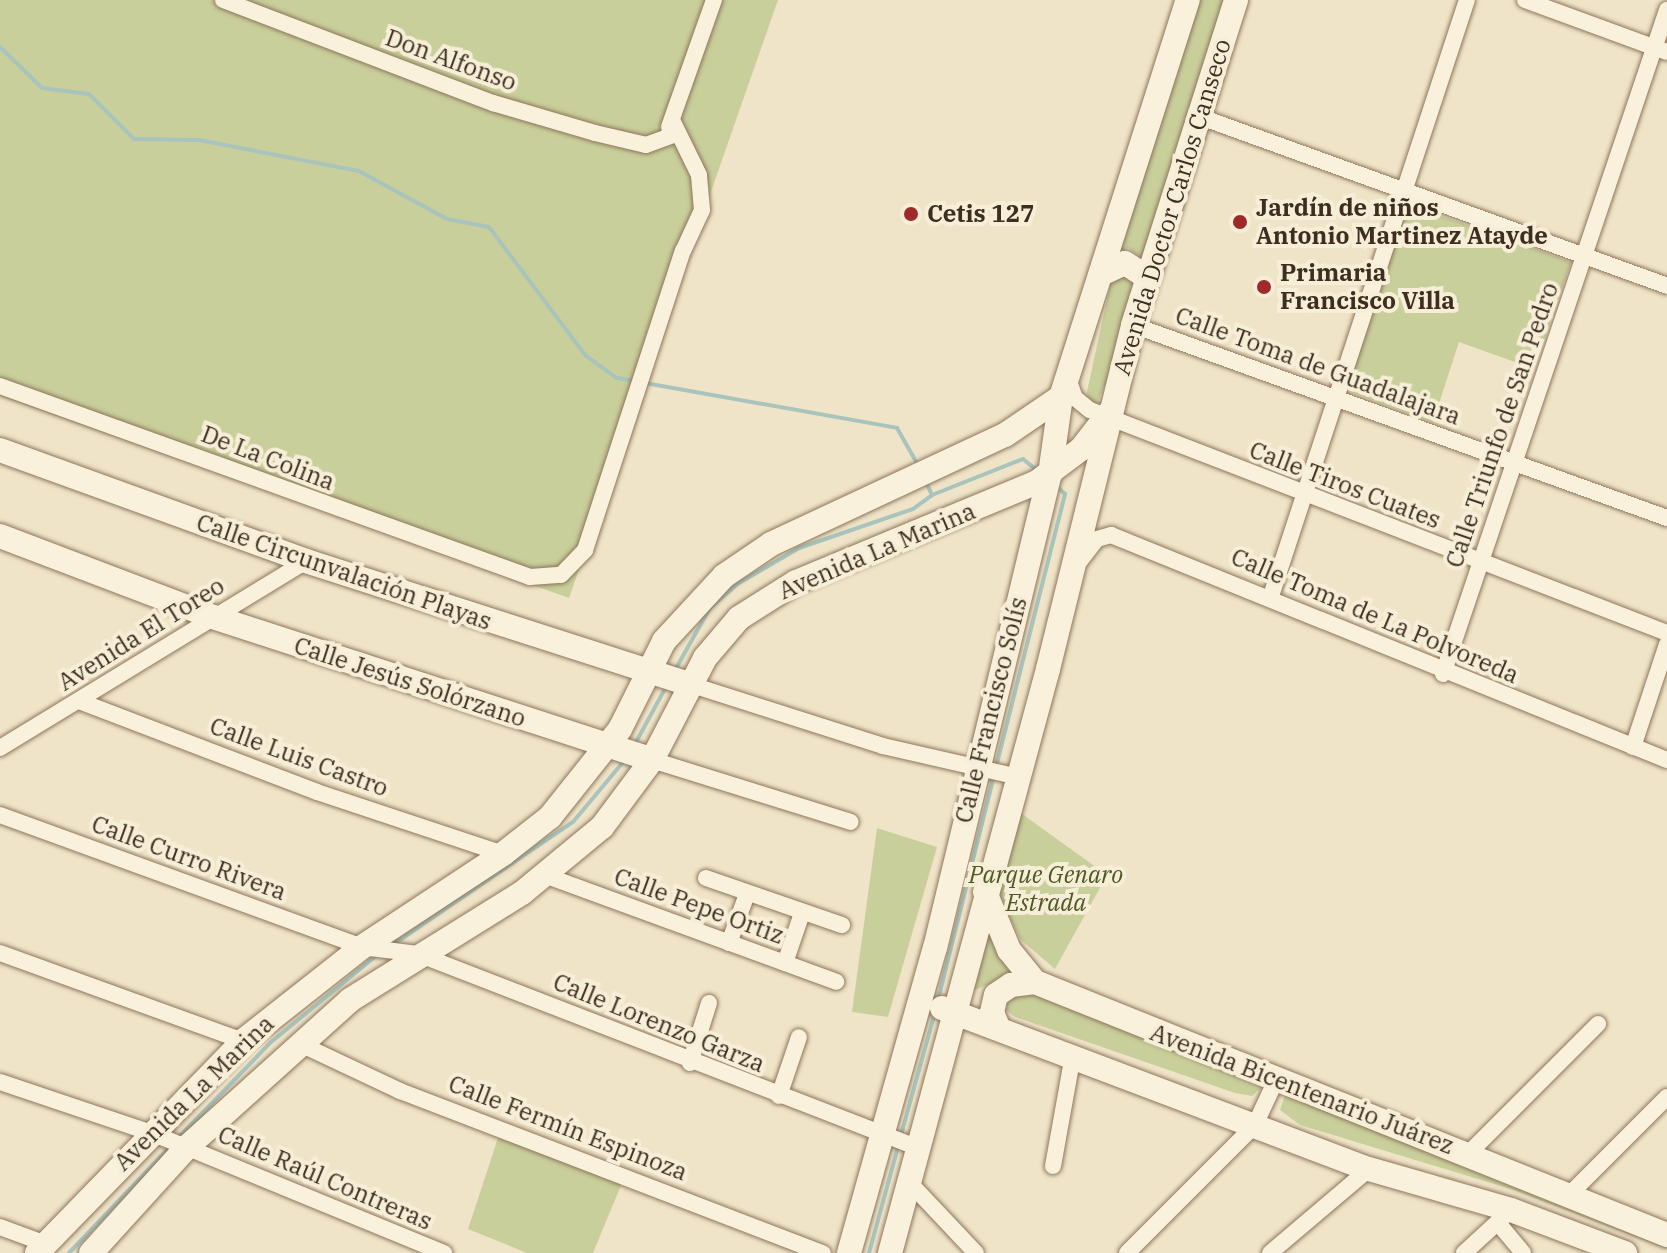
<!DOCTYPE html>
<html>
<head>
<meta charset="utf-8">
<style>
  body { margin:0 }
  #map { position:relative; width:1667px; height:1253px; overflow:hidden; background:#f0e4c8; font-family:"IBM Plex Serif",serif }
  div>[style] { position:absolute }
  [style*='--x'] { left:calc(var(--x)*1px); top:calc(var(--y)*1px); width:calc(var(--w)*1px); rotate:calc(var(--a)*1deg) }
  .green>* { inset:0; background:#c9cf9b }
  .stream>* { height:4px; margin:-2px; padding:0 2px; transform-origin:2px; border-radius:2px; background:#a9c4bc }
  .roads { filter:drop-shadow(0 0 2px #8d765c) drop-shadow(0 0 2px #8d765c) }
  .street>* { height:16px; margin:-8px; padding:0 8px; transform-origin:8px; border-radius:8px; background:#faf1dc }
  .secondary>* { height:24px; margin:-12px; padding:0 12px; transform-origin:12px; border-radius:12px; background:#faf1dc }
  .dots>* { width:22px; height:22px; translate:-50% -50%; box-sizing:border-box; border:4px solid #f7eed8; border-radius:50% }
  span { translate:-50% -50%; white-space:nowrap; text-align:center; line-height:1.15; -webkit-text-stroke:8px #f7eed8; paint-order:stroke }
  .street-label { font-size:24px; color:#3d2e20 }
  .poi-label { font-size:24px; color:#3d2e20; font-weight:700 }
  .left { translate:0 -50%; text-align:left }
  .park-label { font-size:24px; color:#4d5a26; font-style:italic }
</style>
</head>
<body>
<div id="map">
  <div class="green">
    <i style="clip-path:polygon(0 0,778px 0,569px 598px,0 396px)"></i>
    <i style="clip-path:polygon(1197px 0,1231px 0,1144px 259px,1128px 248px,1116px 253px)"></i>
    <i style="clip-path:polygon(1408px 204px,1571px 262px,1534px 369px,1459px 342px,1433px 422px,1345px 390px)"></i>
    <i style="clip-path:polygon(1122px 269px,1135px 279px,1116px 360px,1096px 405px,1085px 401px,1112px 276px)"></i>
    <i style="clip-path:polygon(1018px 811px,1107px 875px,1055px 969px,1021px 940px,997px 893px)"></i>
    <i style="clip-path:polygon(877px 828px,937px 847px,888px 1017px,852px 1012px)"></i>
    <i style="clip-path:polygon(987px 927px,1013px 975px,974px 990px)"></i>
    <i style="clip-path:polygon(1024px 988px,1261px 1078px,1263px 1086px,1252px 1096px,1235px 1093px,1015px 1017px,1006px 1010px,1009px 997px)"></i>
    <i style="clip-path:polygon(1285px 1095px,1667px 1235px,1667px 1249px,1511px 1189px,1300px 1125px,1280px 1110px)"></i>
    <i style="clip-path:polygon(498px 1138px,624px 1178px,593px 1253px,527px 1253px,468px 1229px)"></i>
  </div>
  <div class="stream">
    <i style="--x:0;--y:47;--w:59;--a:44.3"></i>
    <i style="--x:42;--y:88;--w:47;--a:7.3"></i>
    <i style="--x:89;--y:94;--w:64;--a:45"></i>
    <i style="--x:134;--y:139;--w:65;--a:0.9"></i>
    <i style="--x:199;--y:140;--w:163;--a:11"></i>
    <i style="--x:359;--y:171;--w:100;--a:28.6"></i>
    <i style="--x:447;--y:219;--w:43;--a:10.8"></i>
    <i style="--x:489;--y:227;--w:160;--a:53.1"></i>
    <i style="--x:585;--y:355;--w:39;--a:36"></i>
    <i style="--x:617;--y:378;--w:19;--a:9"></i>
    <i style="--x:645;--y:383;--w:256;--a:10.1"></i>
    <i style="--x:897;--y:428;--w:43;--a:60.4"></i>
    <i style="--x:932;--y:495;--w:98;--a:-21.6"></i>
    <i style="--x:1023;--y:459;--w:21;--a:39"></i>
    <i style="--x:675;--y:670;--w:71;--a:-60.6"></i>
    <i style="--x:710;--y:608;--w:38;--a:-41"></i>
    <i style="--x:739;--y:583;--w:69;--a:-30.3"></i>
    <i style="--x:799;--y:548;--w:120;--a:-18.9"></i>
    <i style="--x:913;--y:509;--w:24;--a:-36"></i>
    <i style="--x:932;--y:495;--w:17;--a:-115"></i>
    <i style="--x:635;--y:744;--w:67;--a:-61.5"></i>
    <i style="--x:996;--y:767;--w:282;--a:-75.8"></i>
    <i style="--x:1065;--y:494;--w:13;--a:-138"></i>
    <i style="--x:391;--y:946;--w:220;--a:-34.3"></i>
    <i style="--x:573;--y:822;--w:80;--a:-50.1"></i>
    <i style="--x:938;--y:1000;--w:232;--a:-76"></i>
    <i style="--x:901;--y:1135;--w:128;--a:-74.5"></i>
    <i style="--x:178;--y:1138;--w:132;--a:-45.9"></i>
    <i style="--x:270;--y:1043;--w:139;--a:-39.4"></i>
    <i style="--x:69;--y:1253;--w:149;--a:-46.4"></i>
    <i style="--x:869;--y:1253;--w:114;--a:-74.7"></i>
  </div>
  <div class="roads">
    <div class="street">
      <i style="--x:223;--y:0;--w:289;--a:20.9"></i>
      <i style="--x:493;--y:103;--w:106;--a:16.4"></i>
      <i style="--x:595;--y:133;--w:52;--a:13.2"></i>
      <i style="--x:646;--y:145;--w:32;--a:-20"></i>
      <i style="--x:1525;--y:0;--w:151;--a:20.1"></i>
      <i style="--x:1198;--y:116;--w:499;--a:19.9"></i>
      <i style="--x:669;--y:127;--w:135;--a:-70.5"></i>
      <i style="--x:1133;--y:325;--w:568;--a:19.87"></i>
      <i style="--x:1068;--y:378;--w:21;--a:71"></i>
      <i style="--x:1075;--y:398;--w:19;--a:39"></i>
      <i style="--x:1090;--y:410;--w:619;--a:21.13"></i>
      <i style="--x:0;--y:386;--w:563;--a:19.82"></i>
      <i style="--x:530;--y:577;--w:31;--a:-4"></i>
      <i style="--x:561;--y:575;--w:35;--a:-46"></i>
      <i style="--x:585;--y:550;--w:315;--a:-71.9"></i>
      <i style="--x:683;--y:251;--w:45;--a:-65.1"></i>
      <i style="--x:702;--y:210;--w:35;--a:-95"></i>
      <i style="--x:699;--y:175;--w:61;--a:-116.1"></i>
      <i style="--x:1079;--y:562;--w:29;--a:-52"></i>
      <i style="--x:1097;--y:539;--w:15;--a:-16"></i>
      <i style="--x:1111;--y:535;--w:600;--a:22.03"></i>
      <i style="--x:1271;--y:596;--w:627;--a:-71.8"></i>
      <i style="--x:1443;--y:674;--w:701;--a:-71.36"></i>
      <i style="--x:692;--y:685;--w:201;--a:17.7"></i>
      <i style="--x:883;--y:746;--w:139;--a:12.9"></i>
      <i style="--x:79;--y:701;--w:255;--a:20.9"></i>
      <i style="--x:317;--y:792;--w:196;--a:18.4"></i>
      <i style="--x:1633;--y:747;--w:108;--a:-71.7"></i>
      <i style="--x:0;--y:748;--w:359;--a:-31.4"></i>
      <i style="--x:652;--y:760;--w:208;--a:17.3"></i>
      <i style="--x:0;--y:815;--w:385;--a:20"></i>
      <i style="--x:362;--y:947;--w:56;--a:7.1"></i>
      <i style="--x:418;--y:954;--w:537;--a:21.17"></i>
      <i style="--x:547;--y:876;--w:308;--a:20.1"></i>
      <i style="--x:706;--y:878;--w:144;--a:19.1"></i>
      <i style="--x:729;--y:943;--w:52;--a:-69.8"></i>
      <i style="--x:0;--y:953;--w:258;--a:19.9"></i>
      <i style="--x:785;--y:963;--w:53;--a:-71.2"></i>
      <i style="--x:298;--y:1043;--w:113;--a:25.2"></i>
      <i style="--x:400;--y:1091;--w:453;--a:21"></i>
      <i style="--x:690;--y:1063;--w:63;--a:-72.4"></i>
      <i style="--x:0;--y:1082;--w:157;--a:18.6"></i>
      <i style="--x:149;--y:1132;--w:319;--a:22.3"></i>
      <i style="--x:779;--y:1096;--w:62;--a:-71.3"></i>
      <i style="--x:1468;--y:1154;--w:184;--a:-45"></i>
      <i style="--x:1053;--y:1166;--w:113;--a:-79.8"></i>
      <i style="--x:910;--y:1183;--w:96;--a:46.7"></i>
      <i style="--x:1568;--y:1196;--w:140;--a:-45"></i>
      <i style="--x:1498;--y:1223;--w:39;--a:50"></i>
      <i style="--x:0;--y:1227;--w:49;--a:20.3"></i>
      <i style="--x:1127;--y:1253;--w:181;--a:-45"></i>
      <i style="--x:1255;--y:1125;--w:50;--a:-65"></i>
      <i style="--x:1270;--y:1253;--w:130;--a:-40.3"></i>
      <i style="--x:1464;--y:1253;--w:64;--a:-42.5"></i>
    </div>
    <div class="secondary">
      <i style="--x:1101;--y:274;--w:26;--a:-25"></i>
      <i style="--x:1125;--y:263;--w:27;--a:33"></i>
      <i style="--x:0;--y:450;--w:326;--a:19.9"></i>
      <i style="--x:306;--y:561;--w:405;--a:17.8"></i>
      <i style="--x:0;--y:536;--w:228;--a:20.8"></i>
      <i style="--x:213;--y:617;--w:462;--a:18"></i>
      <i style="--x:985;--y:892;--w:63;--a:67.5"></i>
      <i style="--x:1009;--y:950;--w:41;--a:50.9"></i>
      <i style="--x:1035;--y:982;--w:681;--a:21.82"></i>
      <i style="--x:942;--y:1008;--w:456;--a:20.7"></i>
      <i style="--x:1369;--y:1169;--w:148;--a:16.1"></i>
      <i style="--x:1511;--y:1210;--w:122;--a:20.7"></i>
      <i style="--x:998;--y:1027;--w:16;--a:-112"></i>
      <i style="--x:992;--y:1012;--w:17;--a:-77"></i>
      <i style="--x:996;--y:995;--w:18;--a:-34"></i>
      <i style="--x:1011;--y:985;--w:24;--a:-7"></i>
      <i style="--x:37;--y:1253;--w:296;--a:-45.8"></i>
      <i style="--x:243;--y:1041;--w:152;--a:-38.3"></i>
      <i style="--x:362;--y:947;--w:169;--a:-33.4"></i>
      <i style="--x:503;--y:854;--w:60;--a:-38.2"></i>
      <i style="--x:550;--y:817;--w:112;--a:-51.5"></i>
      <i style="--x:620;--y:729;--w:98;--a:-63.4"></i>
      <i style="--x:664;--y:641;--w:88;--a:-47.3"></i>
      <i style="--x:724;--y:576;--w:57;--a:-34.2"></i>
      <i style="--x:771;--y:544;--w:258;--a:-25"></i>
      <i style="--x:1005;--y:435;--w:68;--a:-34.2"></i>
      <i style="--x:91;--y:1253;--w:143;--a:-47.8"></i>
      <i style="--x:187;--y:1147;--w:219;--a:-42"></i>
      <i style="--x:350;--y:1000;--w:203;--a:-31.9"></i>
      <i style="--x:522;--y:893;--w:104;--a:-39.5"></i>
      <i style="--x:602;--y:827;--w:84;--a:-53.3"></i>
      <i style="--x:652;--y:760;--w:115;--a:-62.5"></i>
      <i style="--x:705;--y:658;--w:52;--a:-49.6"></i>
      <i style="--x:739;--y:618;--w:67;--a:-32.3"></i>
      <i style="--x:796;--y:582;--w:261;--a:-22.5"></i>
      <i style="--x:1037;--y:482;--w:55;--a:-36.9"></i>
      <i style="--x:1081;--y:449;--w:46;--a:-52.1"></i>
      <i style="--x:849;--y:1253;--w:317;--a:-74.3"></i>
      <i style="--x:935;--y:948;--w:488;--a:-76.4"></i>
      <i style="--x:1050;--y:474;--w:78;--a:-81.9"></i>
      <i style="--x:1061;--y:397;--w:417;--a:-72.3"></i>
      <i style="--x:890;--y:1253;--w:605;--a:-74.86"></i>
      <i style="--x:1048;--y:669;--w:354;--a:-76.1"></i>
      <i style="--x:1133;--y:325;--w:341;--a:-72.4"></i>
    </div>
  </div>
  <div class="dots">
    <i style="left:911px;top:214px;background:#9e2a2b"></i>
    <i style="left:1240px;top:222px;background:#9e2a2b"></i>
    <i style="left:1264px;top:287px;background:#9e2a2b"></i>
  </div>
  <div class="street-label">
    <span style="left:451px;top:60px;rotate:20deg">Don Alfonso</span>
    <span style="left:1172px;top:207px;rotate:-73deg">Avenida Doctor Carlos Canseco</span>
    <span style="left:1318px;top:366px;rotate:20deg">Calle Toma de Guadalajara</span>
    <span style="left:1502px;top:425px;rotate:-71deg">Calle Triunfo de San Pedro</span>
    <span style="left:268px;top:458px;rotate:21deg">De La Colina</span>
    <span style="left:1345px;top:485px;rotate:21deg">Calle Tiros Cuates</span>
    <span style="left:877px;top:551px;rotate:-23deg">Avenida La Marina</span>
    <span style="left:344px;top:572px;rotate:19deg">Calle Circunvalación Playas</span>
    <span style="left:1375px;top:616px;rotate:23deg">Calle Toma de La Polvoreda</span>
    <span style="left:141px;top:634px;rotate:-32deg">Avenida El Toreo</span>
    <span style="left:410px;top:682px;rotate:18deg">Calle Jesús Solórzano</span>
    <span style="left:991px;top:710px;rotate:-76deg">Calle Francisco Solís</span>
    <span style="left:299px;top:757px;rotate:20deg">Calle Luis Castro</span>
    <span style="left:189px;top:858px;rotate:20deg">Calle Curro Rivera</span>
    <span style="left:699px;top:906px;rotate:20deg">Calle Pepe Ortiz</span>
    <span style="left:659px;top:1023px;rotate:22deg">Calle Lorenzo Garza</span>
    <span style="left:1302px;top:1089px;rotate:21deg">Avenida Bicentenario Juárez</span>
    <span style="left:194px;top:1093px;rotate:-44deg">Avenida La Marina</span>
    <span style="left:568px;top:1128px;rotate:21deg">Calle Fermín Espinoza</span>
    <span style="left:325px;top:1178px;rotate:23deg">Calle Raúl Contreras</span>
  </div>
  <div class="poi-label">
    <span class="left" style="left:1256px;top:222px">Jardín de niños<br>Antonio Martinez Atayde</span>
    <span class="left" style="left:927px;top:214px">Cetis 127</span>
    <span class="left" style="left:1280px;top:287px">Primaria<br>Francisco Villa</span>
  </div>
  <div class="park-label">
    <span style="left:1046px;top:889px">Parque Genaro<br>Estrada</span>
  </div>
</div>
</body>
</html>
